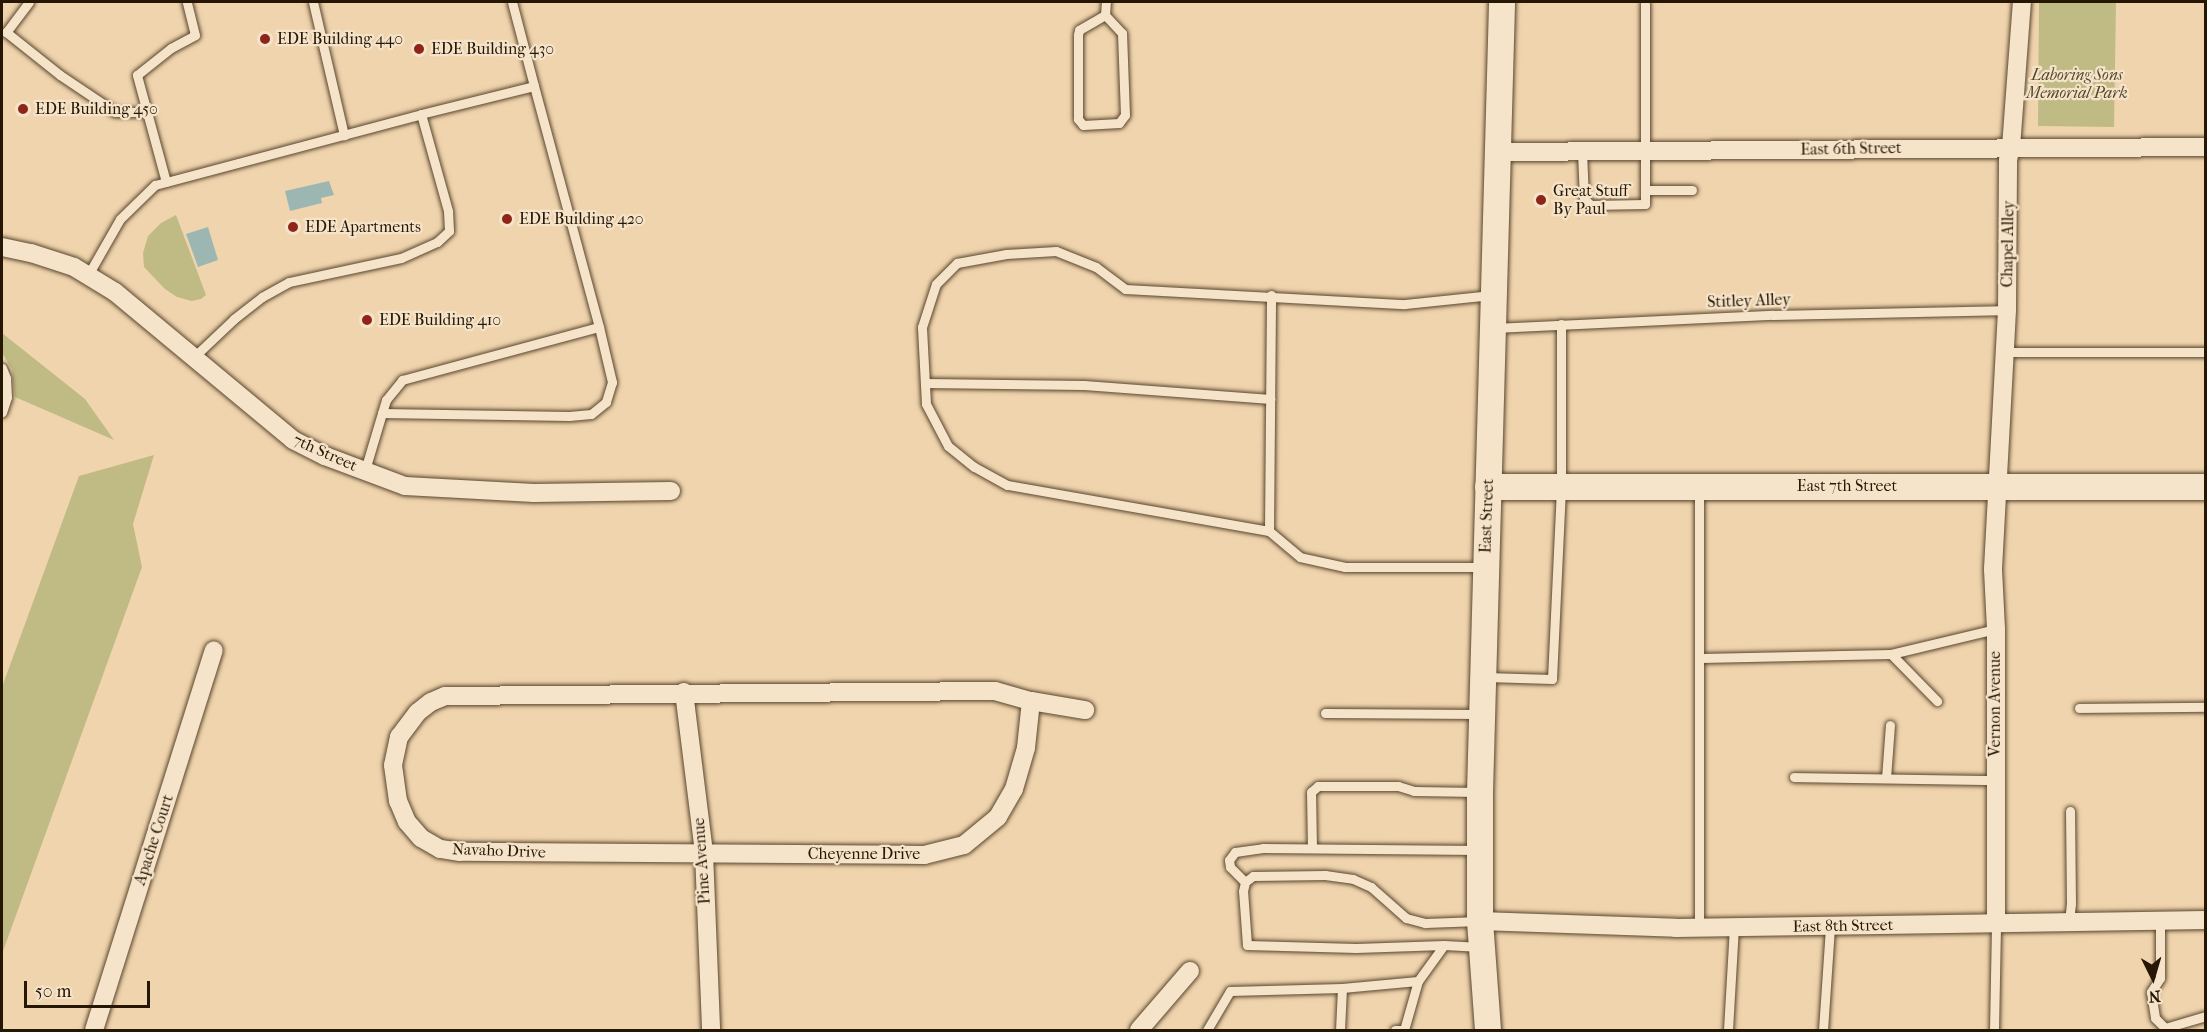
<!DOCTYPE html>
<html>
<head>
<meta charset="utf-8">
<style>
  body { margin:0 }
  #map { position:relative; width:2207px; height:1032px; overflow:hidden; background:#f0d4ad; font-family:"IM FELL French Canon",serif }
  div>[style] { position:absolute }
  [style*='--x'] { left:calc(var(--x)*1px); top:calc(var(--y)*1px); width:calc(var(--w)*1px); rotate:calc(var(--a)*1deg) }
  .green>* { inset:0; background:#c0bb85 }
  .water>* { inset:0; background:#9cb7b2 }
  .roads { filter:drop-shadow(0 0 2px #58462e) drop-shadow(0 0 2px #58462e) }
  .service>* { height:9px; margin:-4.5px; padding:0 4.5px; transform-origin:4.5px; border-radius:4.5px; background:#f5e3ca }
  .minor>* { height:18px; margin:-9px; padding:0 9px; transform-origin:9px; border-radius:9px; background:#f5e3ca }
  .secondary>* { height:26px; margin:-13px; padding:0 13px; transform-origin:13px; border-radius:13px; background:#f5e3ca }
  .dots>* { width:16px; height:16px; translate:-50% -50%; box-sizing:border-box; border:3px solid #f5e3ca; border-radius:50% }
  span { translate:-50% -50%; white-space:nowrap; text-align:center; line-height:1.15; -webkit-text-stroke:4.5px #f5e3ca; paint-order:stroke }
  .poi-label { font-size:16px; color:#251703 }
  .left { translate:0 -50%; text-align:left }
  .park-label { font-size:16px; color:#54482a; font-style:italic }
  .street-label { font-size:16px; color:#251703 }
  .frame { position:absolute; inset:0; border:3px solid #251703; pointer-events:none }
  .north { position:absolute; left:2123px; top:948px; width:60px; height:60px; -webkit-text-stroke:4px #f5e3ca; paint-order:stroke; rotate:175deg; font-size:16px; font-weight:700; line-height:24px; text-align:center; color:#251703 }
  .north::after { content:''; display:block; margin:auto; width:21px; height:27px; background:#251703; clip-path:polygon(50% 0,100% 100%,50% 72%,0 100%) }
  .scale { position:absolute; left:24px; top:981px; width:126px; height:27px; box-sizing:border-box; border:3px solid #251703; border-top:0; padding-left:8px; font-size:18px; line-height:21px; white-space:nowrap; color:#251703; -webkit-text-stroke:4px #f5e3ca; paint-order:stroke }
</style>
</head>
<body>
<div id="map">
  <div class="green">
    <i style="clip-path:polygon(2039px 2px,2116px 2px,2114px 127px,2038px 126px)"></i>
    <i style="clip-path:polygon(176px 215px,206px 295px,201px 299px,192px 301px,177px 297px,165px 289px,144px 267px,143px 253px,148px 236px,161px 223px)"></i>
    <i style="clip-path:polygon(2px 333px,85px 399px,114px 440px,15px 397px,12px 369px,2px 353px)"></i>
    <i style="clip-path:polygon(154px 455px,133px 524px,142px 567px,2px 954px,2px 687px,79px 476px)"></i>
  </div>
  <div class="water">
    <i style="clip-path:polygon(329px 181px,334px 195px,321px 198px,322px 203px,290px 211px,285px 191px)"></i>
    <i style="clip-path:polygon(208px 227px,218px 260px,198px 267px,186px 234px)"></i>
  </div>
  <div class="roads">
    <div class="service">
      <i style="--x:29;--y:2;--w:38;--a:127"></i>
      <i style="--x:6;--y:32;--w:69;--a:38.5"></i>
      <i style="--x:60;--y:75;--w:66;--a:33.9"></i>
      <i style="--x:115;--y:112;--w:32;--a:0"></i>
      <i style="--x:313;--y:2;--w:137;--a:76.9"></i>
      <i style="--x:512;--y:2;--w:87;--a:75.3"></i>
      <i style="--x:1105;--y:15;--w:25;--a:47"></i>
      <i style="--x:1122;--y:33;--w:82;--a:87.9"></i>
      <i style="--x:1125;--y:115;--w:10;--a:127"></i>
      <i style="--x:1119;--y:123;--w:36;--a:177"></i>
      <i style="--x:1083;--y:125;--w:8;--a:-130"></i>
      <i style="--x:1078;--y:119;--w:84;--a:-90"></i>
      <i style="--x:1078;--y:35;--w:5;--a:-79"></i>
      <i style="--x:1079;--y:30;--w:30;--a:-30"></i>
      <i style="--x:1105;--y:15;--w:13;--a:-86"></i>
      <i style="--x:421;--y:114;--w:116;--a:-13.9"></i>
      <i style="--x:534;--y:86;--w:250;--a:74.9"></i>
      <i style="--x:1582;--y:151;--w:48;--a:87.6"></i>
      <i style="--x:1584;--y:199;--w:9;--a:41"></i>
      <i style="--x:1591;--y:205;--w:54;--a:-1.1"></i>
      <i style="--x:1645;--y:204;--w:200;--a:-90"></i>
      <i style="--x:166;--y:182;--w:111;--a:-105.2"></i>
      <i style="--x:137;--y:75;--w:43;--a:-38.5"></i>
      <i style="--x:171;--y:48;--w:27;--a:-28"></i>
      <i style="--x:195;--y:35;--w:34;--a:-104"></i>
      <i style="--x:1645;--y:190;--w:47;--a:0"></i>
      <i style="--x:88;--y:275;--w:64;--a:-60.3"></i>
      <i style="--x:120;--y:219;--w:49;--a:-44.2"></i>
      <i style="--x:155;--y:185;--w:275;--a:-14.9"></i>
      <i style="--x:421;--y:114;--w:101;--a:74.4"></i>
      <i style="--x:448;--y:211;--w:20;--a:87"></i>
      <i style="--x:449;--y:231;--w:16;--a:137"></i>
      <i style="--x:437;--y:242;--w:39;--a:156"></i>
      <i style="--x:401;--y:258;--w:115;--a:167.9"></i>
      <i style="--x:289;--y:282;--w:31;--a:151"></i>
      <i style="--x:262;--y:297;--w:36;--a:142"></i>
      <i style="--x:234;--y:319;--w:55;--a:136.5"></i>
      <i style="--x:1494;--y:328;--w:279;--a:-2.7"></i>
      <i style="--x:1773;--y:315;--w:234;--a:-1.2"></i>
      <i style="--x:2004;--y:352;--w:202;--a:0"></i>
      <i style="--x:2;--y:368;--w:11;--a:68"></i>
      <i style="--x:6;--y:378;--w:19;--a:87"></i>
      <i style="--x:7;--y:397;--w:16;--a:108"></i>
      <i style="--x:925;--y:383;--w:159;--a:0.7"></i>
      <i style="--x:1084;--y:385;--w:187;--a:4.3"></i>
      <i style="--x:365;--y:470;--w:59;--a:-73.4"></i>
      <i style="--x:382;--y:413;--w:14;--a:-73"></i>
      <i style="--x:386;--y:400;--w:26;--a:-51"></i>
      <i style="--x:402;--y:380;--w:204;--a:-15.1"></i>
      <i style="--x:599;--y:327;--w:57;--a:76.7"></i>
      <i style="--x:612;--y:382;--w:21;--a:107"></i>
      <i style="--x:606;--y:402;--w:19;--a:141"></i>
      <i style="--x:591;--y:414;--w:22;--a:175"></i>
      <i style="--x:569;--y:416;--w:187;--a:-179.1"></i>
      <i style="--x:1269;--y:531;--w:236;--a:-89.5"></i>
      <i style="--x:1485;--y:567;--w:140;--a:180"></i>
      <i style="--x:1345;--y:567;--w:46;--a:-167.5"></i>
      <i style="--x:1300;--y:557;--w:40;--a:-140"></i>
      <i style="--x:1269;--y:531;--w:266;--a:-170"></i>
      <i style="--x:1007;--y:485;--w:38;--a:-151"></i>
      <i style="--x:974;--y:467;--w:33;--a:-141"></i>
      <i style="--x:948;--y:446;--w:47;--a:-117.6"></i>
      <i style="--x:926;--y:404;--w:77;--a:-93"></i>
      <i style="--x:922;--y:327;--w:45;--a:-72"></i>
      <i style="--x:936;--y:284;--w:30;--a:-45"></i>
      <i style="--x:957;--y:263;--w:50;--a:-10.4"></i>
      <i style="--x:1006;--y:254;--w:50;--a:-3.4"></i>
      <i style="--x:1056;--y:251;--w:43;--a:21.8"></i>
      <i style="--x:1096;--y:267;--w:36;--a:37"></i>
      <i style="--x:1125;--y:289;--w:280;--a:3.1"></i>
      <i style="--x:1405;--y:304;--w:87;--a:-5.9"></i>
      <i style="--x:1891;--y:654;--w:66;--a:45.6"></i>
      <i style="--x:1701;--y:658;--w:190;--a:-1.2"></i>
      <i style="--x:1891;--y:654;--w:108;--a:-13.4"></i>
      <i style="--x:1486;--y:677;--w:66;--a:1.7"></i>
      <i style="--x:1552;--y:679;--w:192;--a:-87.3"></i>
      <i style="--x:1561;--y:487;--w:163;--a:-90"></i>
      <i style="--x:2079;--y:708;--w:127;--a:-0.5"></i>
      <i style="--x:1325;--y:713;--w:154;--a:0.4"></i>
      <i style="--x:1794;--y:777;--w:201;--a:0.9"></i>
      <i style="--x:1886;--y:778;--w:53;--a:-85.7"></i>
      <i style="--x:1312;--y:848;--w:56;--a:-91"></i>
      <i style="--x:1311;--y:792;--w:9;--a:-41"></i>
      <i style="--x:1318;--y:786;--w:80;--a:0"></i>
      <i style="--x:1398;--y:786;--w:17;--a:17"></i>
      <i style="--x:1414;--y:791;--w:64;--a:0.9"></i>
      <i style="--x:1245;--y:882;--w:21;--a:-135"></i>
      <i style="--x:1230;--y:867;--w:7;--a:-98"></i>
      <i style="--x:1229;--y:860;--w:10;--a:-53"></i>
      <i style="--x:1235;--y:852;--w:28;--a:-8"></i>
      <i style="--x:1263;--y:848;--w:215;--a:0.5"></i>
      <i style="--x:2160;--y:921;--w:57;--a:90"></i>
      <i style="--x:2160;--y:978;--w:17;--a:123"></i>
      <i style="--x:2151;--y:992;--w:26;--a:81"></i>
      <i style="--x:2155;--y:1018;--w:14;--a:45"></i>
      <i style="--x:2165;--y:1028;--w:43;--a:-16.3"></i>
      <i style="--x:2069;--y:922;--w:18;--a:-84"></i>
      <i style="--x:2071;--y:904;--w:93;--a:-90.6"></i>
      <i style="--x:1699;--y:928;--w:439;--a:-90"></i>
      <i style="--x:1444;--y:945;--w:88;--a:178"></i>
      <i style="--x:1356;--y:948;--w:109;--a:-178.4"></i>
      <i style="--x:1247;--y:945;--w:54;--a:-94.2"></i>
      <i style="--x:1243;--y:891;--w:9;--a:-77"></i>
      <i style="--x:1245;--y:882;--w:10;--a:-37"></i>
      <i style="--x:1253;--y:876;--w:72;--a:-0.8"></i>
      <i style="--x:1325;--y:875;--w:28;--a:8"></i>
      <i style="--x:1353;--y:879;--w:20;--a:24"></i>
      <i style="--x:1371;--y:887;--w:47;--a:41.5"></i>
      <i style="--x:1406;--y:918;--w:20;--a:15"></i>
      <i style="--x:1425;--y:923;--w:54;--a:-2.1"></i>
      <i style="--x:1342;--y:988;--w:76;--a:-5.3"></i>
      <i style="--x:1207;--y:1030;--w:45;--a:-59.5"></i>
      <i style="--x:1230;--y:991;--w:112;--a:-1.5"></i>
      <i style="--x:1342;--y:988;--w:42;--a:92.7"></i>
      <i style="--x:1395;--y:1030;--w:9;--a:0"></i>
      <i style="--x:1404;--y:1030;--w:51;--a:-74.1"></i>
      <i style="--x:1418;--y:981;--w:44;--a:-54.2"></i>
      <i style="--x:1444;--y:945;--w:37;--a:3"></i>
      <i style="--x:1728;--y:1030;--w:103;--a:-86.7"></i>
      <i style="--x:1823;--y:1030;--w:104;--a:-86.1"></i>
      <i style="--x:1994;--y:1030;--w:107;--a:-88.9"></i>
    </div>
    <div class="minor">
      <i style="--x:1497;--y:152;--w:709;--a:-0.4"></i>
      <i style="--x:2;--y:247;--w:30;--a:12"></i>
      <i style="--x:31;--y:253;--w:45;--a:18"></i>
      <i style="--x:74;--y:267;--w:48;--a:31.4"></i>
      <i style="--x:115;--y:292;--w:231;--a:39.7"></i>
      <i style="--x:293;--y:440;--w:36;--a:27"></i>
      <i style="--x:325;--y:456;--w:85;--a:20.6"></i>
      <i style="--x:405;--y:486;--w:129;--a:3.1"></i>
      <i style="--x:534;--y:493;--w:137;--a:-0.8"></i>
      <i style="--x:995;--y:691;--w:37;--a:16"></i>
      <i style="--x:1031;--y:701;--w:47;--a:96.1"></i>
      <i style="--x:1026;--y:748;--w:43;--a:106.3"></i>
      <i style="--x:1014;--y:789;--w:32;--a:120"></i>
      <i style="--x:998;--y:817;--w:44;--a:140.5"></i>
      <i style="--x:964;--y:845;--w:41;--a:166"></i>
      <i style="--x:924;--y:855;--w:464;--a:-179.6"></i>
      <i style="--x:460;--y:852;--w:20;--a:-171"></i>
      <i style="--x:440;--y:849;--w:22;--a:-150"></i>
      <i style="--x:421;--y:838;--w:21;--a:-131"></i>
      <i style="--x:407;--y:822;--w:23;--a:-113"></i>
      <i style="--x:398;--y:801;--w:36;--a:-98"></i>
      <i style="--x:393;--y:765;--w:29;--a:-78"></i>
      <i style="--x:399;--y:737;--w:31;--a:-53"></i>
      <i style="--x:418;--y:712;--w:16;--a:-38"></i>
      <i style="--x:431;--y:702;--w:15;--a:-23"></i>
      <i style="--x:445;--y:696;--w:550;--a:-0.52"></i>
      <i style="--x:684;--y:692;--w:162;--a:82.9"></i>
      <i style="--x:704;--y:853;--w:177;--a:87.7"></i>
      <i style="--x:1031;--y:701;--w:55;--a:9.5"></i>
      <i style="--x:1480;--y:921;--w:196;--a:2"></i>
      <i style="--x:1676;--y:928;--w:530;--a:-0.86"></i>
      <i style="--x:1996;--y:923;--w:294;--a:-90"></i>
      <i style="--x:1996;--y:629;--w:60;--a:-92.9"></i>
      <i style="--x:1993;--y:569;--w:259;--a:-86.9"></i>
      <i style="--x:2007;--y:310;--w:150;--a:-89.6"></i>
      <i style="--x:2008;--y:160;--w:13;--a:-77"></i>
      <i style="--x:2011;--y:147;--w:145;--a:-85.7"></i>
      <i style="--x:94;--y:1030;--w:398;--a:-72.5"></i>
      <i style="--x:1139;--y:1030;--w:78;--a:-49.2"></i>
    </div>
    <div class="secondary">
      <i style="--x:1488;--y:487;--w:718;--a:0"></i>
      <i style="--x:1488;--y:1030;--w:109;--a:-94.2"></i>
      <i style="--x:1480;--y:921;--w:129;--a:-90"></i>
      <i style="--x:1480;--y:792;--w:790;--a:-88.4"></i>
    </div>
  </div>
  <div class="dots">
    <i style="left:265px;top:39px;background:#8f2418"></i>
    <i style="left:419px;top:49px;background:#8f2418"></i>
    <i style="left:23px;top:109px;background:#8f2418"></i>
    <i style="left:1541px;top:200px;background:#8f2418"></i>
    <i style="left:507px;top:219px;background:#8f2418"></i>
    <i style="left:293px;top:227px;background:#8f2418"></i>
    <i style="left:367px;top:320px;background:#8f2418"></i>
  </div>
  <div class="poi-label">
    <span class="left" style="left:277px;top:39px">EDE Building 440</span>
    <span class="left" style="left:431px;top:49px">EDE Building 430</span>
    <span class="left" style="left:35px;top:109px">EDE Building 450</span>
    <span class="left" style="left:1553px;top:200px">Great Stuff<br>By Paul</span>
    <span class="left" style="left:519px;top:219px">EDE Building 420</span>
    <span class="left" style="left:305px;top:227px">EDE Apartments</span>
    <span class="left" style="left:379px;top:320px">EDE Building 410</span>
  </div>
  <div class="park-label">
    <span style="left:2077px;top:84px">Laboring Sons<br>Memorial Park</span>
  </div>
  <div class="street-label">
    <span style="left:1851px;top:149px;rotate:-1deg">East 6th Street</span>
    <span style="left:2008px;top:244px;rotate:-89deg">Chapel Alley</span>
    <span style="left:1749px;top:301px;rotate:-2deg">Stitley Alley</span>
    <span style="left:325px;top:453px;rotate:24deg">7th Street</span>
    <span style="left:1847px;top:486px">East 7th Street</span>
    <span style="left:1487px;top:516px;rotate:-88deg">East Street</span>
    <span style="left:1995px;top:704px;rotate:-90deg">Vernon Avenue</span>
    <span style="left:154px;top:840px;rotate:-72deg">Apache Court</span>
    <span style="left:499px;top:851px;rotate:2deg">Navaho Drive</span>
    <span style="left:864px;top:854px">Cheyenne Drive</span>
    <span style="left:702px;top:861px;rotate:-94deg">Pine Avenue</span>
    <span style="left:1843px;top:926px;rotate:-1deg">East 8th Street</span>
  </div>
  <div class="frame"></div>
  <div class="north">N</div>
  <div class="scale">50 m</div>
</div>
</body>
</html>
